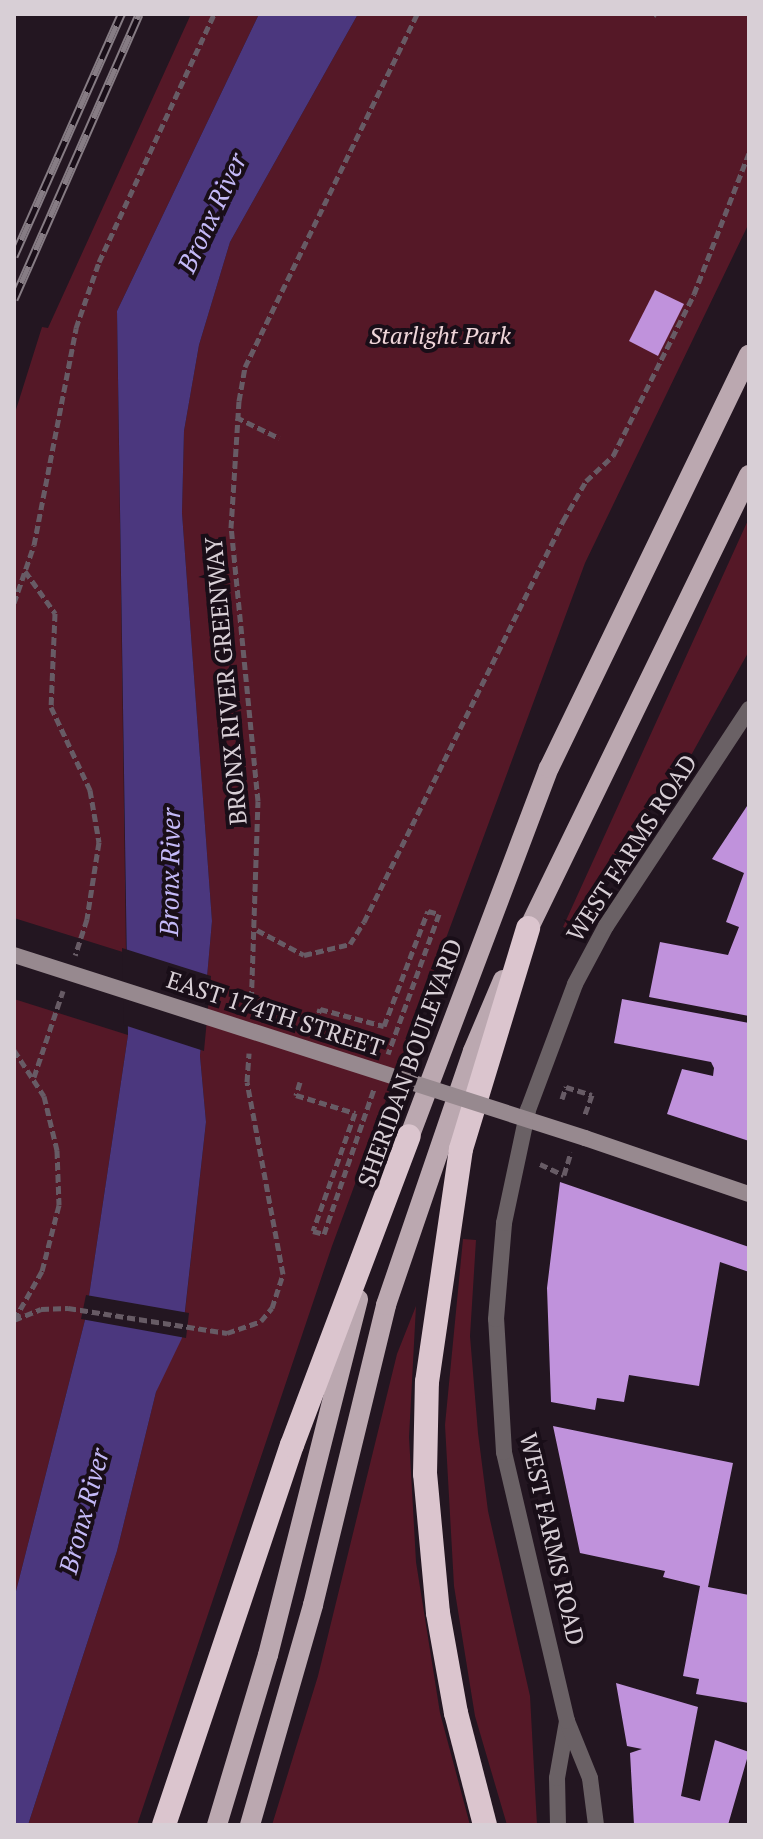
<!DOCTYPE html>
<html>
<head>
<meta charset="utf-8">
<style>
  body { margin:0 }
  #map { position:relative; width:763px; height:1839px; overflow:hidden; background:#231621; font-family:"PT Serif",serif }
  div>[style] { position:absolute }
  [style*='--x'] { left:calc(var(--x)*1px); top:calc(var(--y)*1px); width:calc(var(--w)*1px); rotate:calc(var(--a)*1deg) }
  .green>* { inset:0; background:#551827 }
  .water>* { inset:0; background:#4b377e }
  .pier>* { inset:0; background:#231621 }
  .building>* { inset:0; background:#c092dc }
  .path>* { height:5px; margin-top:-2.5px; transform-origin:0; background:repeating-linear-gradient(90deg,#675b65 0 8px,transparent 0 12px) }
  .tertiary>* { height:16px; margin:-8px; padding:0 8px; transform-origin:8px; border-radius:8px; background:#6a6165 }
  .secondary>* { height:16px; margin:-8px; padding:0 8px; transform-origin:8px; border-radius:8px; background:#97898f }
  .primary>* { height:20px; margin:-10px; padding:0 10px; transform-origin:10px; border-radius:10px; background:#bba8b0 }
  .motorway>* { height:24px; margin:-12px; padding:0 12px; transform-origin:12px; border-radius:12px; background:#dbc5ce }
  .rail>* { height:9px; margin-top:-4.5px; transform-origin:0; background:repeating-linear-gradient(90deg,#190e18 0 18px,#867c84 0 36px); box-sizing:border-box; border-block:2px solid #867c84 }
  .secondary-bridge>* { height:16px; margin:-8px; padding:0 8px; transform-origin:8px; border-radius:8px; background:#97898f }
  span { translate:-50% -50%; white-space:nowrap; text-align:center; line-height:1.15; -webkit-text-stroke:8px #190e18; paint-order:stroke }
  .park-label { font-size:24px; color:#efd5d9; font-style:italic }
  .street-label { font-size:24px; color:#d8cfd6 }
  .water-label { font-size:26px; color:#c4b9f7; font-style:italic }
  .frame { position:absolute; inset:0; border:16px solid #d8cfd6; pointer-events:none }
</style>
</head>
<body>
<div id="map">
  <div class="green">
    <i style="clip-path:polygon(191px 14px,259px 14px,117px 311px,126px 953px,14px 918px,14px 416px,42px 327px,48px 328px)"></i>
    <i style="clip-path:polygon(358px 14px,749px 14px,749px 223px,585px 563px,332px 1246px,137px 1825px,28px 1825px,117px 1551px,156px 1392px,185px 1312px,206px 1122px,200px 1056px,212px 921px,182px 513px,184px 431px,199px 345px,230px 242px)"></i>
    <i style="clip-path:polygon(749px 518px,749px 651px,689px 759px,622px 846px,569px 929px,563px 927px)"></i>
    <i style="clip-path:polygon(14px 999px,128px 1035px,86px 1316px,14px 1599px)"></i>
    <i style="clip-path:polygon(463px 1239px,476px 1240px,470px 1336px,478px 1433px,488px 1511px,530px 1696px,537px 1825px,507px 1825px,475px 1716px,454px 1586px,445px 1425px)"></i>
    <i style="clip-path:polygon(416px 1306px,409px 1437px,416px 1562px,440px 1713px,470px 1825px,272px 1825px,318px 1676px,397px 1354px)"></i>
  </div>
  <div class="water">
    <i style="clip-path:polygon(259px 14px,358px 14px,230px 242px,199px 345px,184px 431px,182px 513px,212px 921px,200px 1056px,206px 1122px,182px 1338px,156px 1392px,117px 1551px,28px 1825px,14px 1825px,14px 1599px,86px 1316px,128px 1035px,117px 311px)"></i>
  </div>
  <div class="pier">
    <i style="clip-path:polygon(122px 948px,211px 976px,204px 1051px,124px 1025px)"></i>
    <i style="clip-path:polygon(86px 1295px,189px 1313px,186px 1338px,81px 1319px)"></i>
  </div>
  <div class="building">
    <i style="clip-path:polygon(655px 290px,684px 304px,658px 356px,629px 341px)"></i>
    <i style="clip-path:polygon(749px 803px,749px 1016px,649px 997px,660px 942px,728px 955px,739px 927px,726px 922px,744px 873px,712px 859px)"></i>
    <i style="clip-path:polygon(622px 999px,749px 1023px,749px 1141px,667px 1114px,682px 1069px,713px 1076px,714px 1068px,711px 1062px,614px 1043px)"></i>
    <i style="clip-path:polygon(560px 1182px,749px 1247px,749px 1272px,720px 1262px,699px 1386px,629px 1375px,624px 1402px,597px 1398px,595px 1410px,551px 1402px,547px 1288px)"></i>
    <i style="clip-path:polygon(553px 1426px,733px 1463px,708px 1587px,749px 1595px,749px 1703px,696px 1694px,699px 1679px,683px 1676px,700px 1586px,663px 1577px,665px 1571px,580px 1553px)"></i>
    <i style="clip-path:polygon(616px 1683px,698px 1707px,681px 1796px,700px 1801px,715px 1740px,749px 1752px,728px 1825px,634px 1825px,630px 1753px,642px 1749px,627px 1746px)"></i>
  </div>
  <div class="path">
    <i style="--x:655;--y:14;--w:2;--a:27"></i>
    <i style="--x:236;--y:417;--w:48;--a:26"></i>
    <i style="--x:25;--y:571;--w:52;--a:54.5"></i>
    <i style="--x:55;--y:613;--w:94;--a:92.4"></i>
    <i style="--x:51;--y:707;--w:92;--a:64.8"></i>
    <i style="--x:90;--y:790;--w:53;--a:80.2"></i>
    <i style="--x:99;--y:842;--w:78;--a:98.9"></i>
    <i style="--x:87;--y:919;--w:38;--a:108"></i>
    <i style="--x:14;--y:603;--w:61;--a:-71"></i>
    <i style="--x:34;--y:545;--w:221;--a:-79"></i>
    <i style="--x:76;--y:328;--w:70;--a:-70.8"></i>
    <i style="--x:99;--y:262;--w:273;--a:-65.1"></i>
    <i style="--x:257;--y:930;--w:53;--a:28"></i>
    <i style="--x:304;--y:955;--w:47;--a:-13.4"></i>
    <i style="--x:350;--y:944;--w:26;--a:-58"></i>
    <i style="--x:364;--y:922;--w:448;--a:-63.6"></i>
    <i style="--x:563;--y:521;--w:46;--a:-60.1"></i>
    <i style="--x:586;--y:481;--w:37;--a:-43"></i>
    <i style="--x:613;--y:456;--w:181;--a:-63.4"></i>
    <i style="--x:694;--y:294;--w:151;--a:-68.7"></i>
    <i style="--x:251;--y:1011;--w:210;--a:-88.1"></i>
    <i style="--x:258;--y:801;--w:274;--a:-95.6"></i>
    <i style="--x:231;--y:528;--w:127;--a:-86.4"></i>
    <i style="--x:239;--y:401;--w:35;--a:-80"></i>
    <i style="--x:245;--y:367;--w:393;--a:-64"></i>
    <i style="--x:315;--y:1024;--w:16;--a:-72"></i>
    <i style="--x:320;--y:1009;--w:66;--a:14.9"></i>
    <i style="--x:384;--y:1026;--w:123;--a:-69.1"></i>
    <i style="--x:428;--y:911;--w:11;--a:15"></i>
    <i style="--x:439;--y:914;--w:149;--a:110"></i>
    <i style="--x:14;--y:1050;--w:55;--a:56.9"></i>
    <i style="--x:44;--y:1096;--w:56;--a:76.5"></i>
    <i style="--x:57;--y:1150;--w:55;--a:87.9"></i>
    <i style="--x:59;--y:1205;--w:68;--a:104.4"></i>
    <i style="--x:42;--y:1271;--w:56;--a:119.7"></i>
    <i style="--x:34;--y:1077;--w:91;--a:-71.4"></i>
    <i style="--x:300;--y:1082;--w:14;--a:107"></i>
    <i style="--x:296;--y:1095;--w:62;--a:17"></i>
    <i style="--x:355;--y:1113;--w:125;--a:109.6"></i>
    <i style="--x:313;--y:1231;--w:11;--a:15"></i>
    <i style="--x:324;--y:1234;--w:153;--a:-71"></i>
    <i style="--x:562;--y:1099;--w:13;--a:-72"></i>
    <i style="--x:566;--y:1087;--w:27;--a:17"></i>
    <i style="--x:592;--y:1095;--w:23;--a:110"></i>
    <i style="--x:540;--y:1164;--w:26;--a:25"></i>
    <i style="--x:564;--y:1175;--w:24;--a:-73"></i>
    <i style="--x:14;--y:1320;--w:29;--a:-22"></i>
    <i style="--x:41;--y:1309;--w:27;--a:-2"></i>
    <i style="--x:68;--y:1308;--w:161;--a:8.9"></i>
    <i style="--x:227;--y:1333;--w:36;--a:-19"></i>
    <i style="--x:261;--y:1321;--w:17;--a:-50"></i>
    <i style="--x:272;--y:1308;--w:36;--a:-72"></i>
    <i style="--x:283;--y:1274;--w:195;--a:-100.6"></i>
    <i style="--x:247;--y:1082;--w:29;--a:-86"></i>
  </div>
  <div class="tertiary">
    <i style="--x:558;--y:1825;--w:47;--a:-91.2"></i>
    <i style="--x:557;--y:1778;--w:58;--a:-80"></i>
    <i style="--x:596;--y:1825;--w:47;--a:-97.3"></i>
    <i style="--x:590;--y:1778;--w:61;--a:-112"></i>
    <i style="--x:567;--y:1721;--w:276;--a:-103.2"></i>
    <i style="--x:504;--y:1452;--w:133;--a:-93.4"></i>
    <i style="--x:496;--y:1319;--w:96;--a:-85.2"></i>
    <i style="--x:504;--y:1223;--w:116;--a:-78"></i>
    <i style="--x:528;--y:1110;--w:134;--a:-69.5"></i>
    <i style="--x:575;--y:984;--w:66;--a:-61.9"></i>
    <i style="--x:606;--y:926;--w:260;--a:-56.6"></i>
  </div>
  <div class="secondary">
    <i style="--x:585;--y:1138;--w:173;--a:18.9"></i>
  </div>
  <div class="primary">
    <i style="--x:523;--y:940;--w:517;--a:-64.08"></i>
    <i style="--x:404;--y:1151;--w:410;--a:-69.3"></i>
    <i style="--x:549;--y:768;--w:459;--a:-64.2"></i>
    <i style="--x:217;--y:1825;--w:177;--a:-73.3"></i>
    <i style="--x:268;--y:1655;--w:367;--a:-75.8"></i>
    <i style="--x:250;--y:1825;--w:229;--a:-74"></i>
    <i style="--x:313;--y:1605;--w:309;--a:-76.3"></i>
    <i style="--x:386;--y:1305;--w:268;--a:-71.1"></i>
    <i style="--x:473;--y:1051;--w:77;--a:-67.1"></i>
  </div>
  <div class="motorway">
    <i style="--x:164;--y:1825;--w:401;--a:-71.4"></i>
    <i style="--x:292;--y:1445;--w:330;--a:-69.3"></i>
    <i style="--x:485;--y:1825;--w:116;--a:-104.5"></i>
    <i style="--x:456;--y:1713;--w:102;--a:-100.2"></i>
    <i style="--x:438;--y:1613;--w:140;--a:-95.3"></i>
    <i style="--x:425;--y:1474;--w:92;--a:-88.8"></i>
    <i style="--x:427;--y:1382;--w:235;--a:-81.7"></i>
    <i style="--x:461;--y:1149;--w:231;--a:-73.1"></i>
  </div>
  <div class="rail">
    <i style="--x:14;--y:256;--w:265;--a:-66.1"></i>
    <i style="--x:14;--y:299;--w:311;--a:-66.3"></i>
  </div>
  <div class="secondary-bridge">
    <i style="--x:14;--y:955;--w:600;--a:17.77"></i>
  </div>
  <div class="park-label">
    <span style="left:440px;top:336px">Starlight Park</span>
  </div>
  <div class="street-label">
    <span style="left:226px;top:681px;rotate:-95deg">BRONX RIVER GREENWAY</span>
    <span style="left:632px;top:848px;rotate:-57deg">WEST FARMS ROAD</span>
    <span style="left:275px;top:1014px;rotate:18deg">EAST 174TH STREET</span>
    <span style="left:410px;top:1063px;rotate:-70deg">SHERIDAN BOULEVARD</span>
    <span style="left:552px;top:1539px;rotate:77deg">WEST FARMS ROAD</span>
  </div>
  <div class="water-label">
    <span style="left:212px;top:213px;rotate:-65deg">Bronx River</span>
    <span style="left:170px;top:872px;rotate:-89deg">Bronx River</span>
    <span style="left:84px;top:1511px;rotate:-75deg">Bronx River</span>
  </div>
  <div class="frame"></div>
</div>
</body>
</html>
